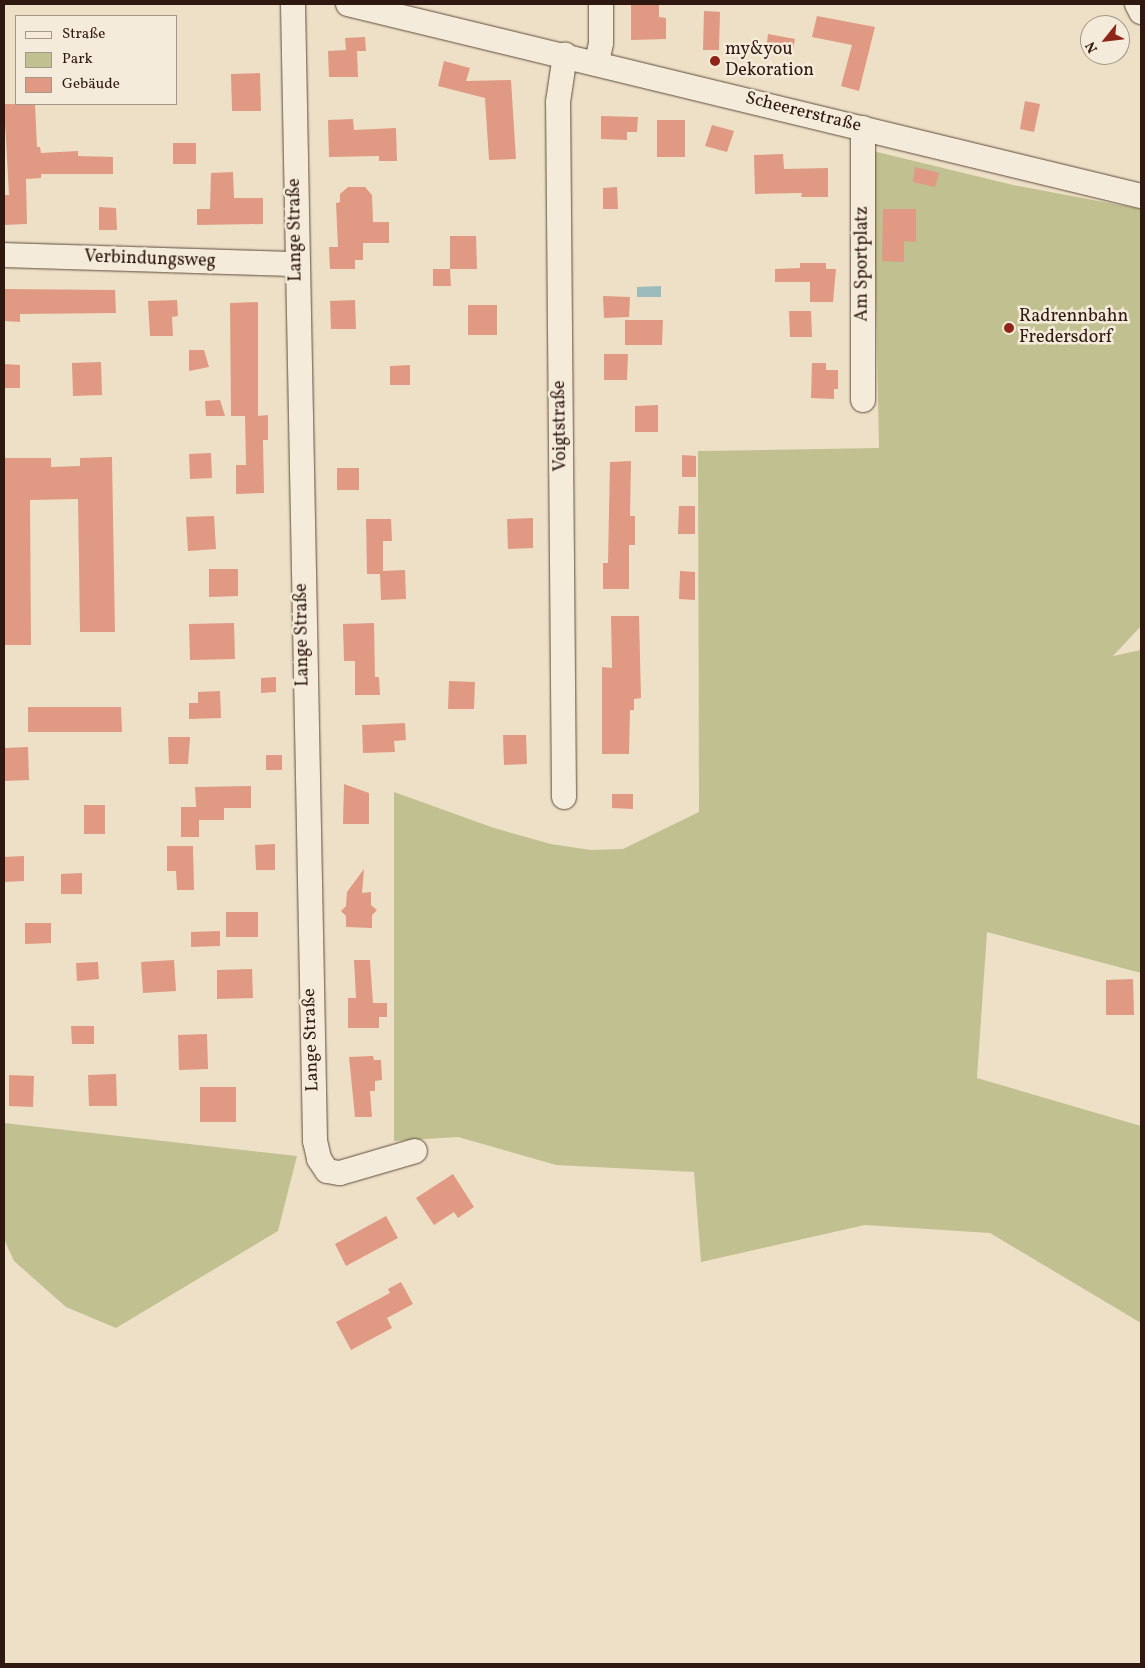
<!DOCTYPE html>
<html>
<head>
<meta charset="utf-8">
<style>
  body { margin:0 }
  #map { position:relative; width:1145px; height:1668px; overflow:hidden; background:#eee0c6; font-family:Vollkorn,serif }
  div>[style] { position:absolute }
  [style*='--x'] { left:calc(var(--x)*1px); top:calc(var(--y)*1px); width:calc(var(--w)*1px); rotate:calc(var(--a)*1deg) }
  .green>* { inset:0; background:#c1c090 }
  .water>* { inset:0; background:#9cbbbd }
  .building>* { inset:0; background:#e09982 }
  .roads { filter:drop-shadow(0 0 1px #5f4a3d) drop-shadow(0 0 1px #5f4a3d) }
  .minor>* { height:24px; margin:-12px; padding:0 12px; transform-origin:12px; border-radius:12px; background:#f4ebda }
  .dots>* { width:14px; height:14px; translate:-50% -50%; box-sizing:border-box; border:2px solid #f4ebda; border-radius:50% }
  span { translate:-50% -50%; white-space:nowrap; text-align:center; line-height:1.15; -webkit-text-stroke:5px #f4ebda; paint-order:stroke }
  .poi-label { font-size:18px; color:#2f180f }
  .left { translate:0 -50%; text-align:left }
  .street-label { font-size:18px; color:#2f180f }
  .frame { position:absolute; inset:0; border:5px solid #2f180f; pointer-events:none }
  .legend { position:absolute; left:15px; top:15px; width:162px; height:90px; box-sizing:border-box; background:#f4ebda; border:1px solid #a59789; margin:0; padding:6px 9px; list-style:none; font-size:15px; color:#2f180f }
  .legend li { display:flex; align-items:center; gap:10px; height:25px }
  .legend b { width:25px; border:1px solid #a59789 }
  .north { position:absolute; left:1080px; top:15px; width:50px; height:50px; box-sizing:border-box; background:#f4ebda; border:1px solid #a59789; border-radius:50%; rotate:241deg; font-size:14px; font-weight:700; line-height:20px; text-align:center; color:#2f180f }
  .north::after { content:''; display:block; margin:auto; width:18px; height:22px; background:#8f2418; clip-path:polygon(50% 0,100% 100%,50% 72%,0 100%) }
</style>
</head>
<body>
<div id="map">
  <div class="green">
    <i style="clip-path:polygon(873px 151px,1013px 185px,1141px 209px,1141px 626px,1113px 656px,1141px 650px,1141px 973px,987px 932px,977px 1078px,1141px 1126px,1141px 1323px,990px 1233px,865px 1225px,701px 1262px,694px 1172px,556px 1165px,458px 1137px,394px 1141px,394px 792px,494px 828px,551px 844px,591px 850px,623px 849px,699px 812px,698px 451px,879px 448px)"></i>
    <i style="clip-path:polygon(4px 1123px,297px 1156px,278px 1231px,116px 1328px,66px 1307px,14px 1261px,4px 1239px)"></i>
  </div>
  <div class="water">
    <i style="clip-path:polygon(661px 286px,661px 297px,637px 297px,637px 287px)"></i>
  </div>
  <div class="building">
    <i style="clip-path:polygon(631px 4px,659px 4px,659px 17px,666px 18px,666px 39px,631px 40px)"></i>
    <i style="clip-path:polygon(704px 11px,720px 12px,719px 50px,703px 50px)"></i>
    <i style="clip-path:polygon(817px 16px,875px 27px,859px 91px,841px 86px,852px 45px,812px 37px)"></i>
    <i style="clip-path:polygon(768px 34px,795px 39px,792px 55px,766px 50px)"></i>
    <i style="clip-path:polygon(365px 37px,366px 51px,357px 51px,358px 77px,329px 77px,328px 51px,346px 50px,345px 38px)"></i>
    <i style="clip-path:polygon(444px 61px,470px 68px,466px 81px,511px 80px,516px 159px,489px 160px,485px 98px,438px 86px)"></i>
    <i style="clip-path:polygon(260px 73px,261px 111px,232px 111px,231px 74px)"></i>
    <i style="clip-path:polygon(1025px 101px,1040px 104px,1034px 132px,1020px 129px)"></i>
    <i style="clip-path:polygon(4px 104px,35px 104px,37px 147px,40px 147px,41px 153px,78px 151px,78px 156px,113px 157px,113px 174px,41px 174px,41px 178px,26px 179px,27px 224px,4px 225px,4px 195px,9px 195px)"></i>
    <i style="clip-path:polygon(601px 116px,638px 117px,637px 132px,627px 132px,627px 140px,601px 139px)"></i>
    <i style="clip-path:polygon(353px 119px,354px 130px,396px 128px,397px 161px,379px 161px,379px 156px,329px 157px,328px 120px)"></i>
    <i style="clip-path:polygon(657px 120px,685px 120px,685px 157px,657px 157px)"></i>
    <i style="clip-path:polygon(712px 125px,734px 131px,727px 152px,705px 146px)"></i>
    <i style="clip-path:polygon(173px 143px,196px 143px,196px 164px,173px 164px)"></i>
    <i style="clip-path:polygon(783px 154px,784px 169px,828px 168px,828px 197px,801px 197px,802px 193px,755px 194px,754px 155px)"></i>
    <i style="clip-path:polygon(915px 167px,939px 173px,935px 187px,913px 182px)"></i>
    <i style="clip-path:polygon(233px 172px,234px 198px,263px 198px,263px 224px,197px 225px,197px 209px,210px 209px,211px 173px)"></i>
    <i style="clip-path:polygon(348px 187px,365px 187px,372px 195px,373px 222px,389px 222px,389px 243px,363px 243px,363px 260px,355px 260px,355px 269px,330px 269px,329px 247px,338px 247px,336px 203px,340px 202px,340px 194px)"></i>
    <i style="clip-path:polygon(617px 187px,618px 209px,603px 209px,603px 188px)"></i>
    <i style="clip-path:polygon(99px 207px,116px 208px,117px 230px,99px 230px)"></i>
    <i style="clip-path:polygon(883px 209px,916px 209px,916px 242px,904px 241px,904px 262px,882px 261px)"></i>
    <i style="clip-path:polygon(450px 236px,476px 236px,477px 269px,450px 269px)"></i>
    <i style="clip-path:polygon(800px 263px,826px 263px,826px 269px,836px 269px,833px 302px,810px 302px,810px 282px,775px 282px,775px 269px,800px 268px)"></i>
    <i style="clip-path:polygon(433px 269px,450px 269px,451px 286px,433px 286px)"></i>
    <i style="clip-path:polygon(4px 289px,115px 290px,116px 313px,20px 314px,20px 322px,4px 321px)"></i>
    <i style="clip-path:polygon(603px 296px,630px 297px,629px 317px,604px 318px)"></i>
    <i style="clip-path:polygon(177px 300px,178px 316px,172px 317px,173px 336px,150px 336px,148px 301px)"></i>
    <i style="clip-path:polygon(355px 300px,356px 329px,331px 329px,330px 301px)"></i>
    <i style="clip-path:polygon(258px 302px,258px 416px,268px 415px,268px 440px,263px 440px,264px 493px,236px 494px,236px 465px,246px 465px,245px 416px,231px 416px,230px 303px)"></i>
    <i style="clip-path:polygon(468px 305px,497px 305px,497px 335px,468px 335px)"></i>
    <i style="clip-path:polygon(789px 311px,811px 311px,812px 337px,790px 337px)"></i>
    <i style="clip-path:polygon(625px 320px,663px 320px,662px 345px,625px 345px)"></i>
    <i style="clip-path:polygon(189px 350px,204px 350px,209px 367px,189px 371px)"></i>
    <i style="clip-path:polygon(604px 354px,628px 354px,627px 380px,604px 380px)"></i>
    <i style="clip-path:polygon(101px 362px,102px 395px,73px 396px,72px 363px)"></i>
    <i style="clip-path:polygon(812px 363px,826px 363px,826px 370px,838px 370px,838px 389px,834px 389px,834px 399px,811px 398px)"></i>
    <i style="clip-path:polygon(4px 364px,20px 365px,20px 388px,4px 388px)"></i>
    <i style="clip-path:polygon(410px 365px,410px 385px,390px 385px,390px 366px)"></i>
    <i style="clip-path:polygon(220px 400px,225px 416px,206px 416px,205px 401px)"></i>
    <i style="clip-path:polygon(658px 405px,658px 432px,635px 432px,635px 406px)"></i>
    <i style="clip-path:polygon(211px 453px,212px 478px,190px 479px,189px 454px)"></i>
    <i style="clip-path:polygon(682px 455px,696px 456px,696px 477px,682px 477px)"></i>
    <i style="clip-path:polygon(112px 457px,115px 632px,80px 632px,78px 499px,30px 500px,31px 645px,4px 645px,4px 458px,51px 458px,51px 467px,80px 466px,80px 458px)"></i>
    <i style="clip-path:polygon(631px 461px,630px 516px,635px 516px,635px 545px,629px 545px,629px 589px,603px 589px,603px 563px,608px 563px,610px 462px)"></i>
    <i style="clip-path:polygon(337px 468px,359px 468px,359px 490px,337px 490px)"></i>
    <i style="clip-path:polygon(679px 506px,695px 506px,695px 534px,678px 534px)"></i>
    <i style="clip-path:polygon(214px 516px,216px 549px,188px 551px,186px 517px)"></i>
    <i style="clip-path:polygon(533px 518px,533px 548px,508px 549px,507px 519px)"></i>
    <i style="clip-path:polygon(366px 519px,391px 519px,392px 541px,383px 541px,383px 571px,405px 570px,406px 599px,381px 600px,380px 574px,367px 574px)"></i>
    <i style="clip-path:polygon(209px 569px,238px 569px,238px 596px,209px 597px)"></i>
    <i style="clip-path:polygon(680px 571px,695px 572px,695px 600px,679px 599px)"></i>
    <i style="clip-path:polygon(611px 616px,639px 616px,641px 698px,634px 699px,634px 710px,630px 710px,629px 754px,602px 754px,602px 667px,612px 668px)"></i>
    <i style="clip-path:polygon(234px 623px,235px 659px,190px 660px,189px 624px)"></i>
    <i style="clip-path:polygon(374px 623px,375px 677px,379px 677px,380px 695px,355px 695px,355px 661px,344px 661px,343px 624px)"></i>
    <i style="clip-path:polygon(276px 677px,276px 692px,261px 693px,261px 678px)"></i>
    <i style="clip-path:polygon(449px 681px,475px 682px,474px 709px,448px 709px)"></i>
    <i style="clip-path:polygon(220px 691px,221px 718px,189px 719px,189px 703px,198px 703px,198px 692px)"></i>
    <i style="clip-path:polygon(28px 707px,121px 707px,122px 732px,28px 732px)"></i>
    <i style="clip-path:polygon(405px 723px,406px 740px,394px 741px,395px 752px,363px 753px,362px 725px)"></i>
    <i style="clip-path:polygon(503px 735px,526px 735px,527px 764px,504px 765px)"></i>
    <i style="clip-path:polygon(168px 737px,190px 737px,188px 764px,169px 764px)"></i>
    <i style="clip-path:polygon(28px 747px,29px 780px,4px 781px,4px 748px)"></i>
    <i style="clip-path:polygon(266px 755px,282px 755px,282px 770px,266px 770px)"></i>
    <i style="clip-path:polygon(344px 784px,369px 793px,369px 824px,343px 824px)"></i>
    <i style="clip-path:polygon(251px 786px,251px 808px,224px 808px,224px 820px,199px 820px,199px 837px,181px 837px,181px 807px,196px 807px,195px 787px)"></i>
    <i style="clip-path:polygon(612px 794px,633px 794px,633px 809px,612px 808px)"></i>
    <i style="clip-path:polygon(84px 805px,105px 805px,105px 834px,84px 834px)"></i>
    <i style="clip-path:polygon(275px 844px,275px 870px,256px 870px,255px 845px)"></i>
    <i style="clip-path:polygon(167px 846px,193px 846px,194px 890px,177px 890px,176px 871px,167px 871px)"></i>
    <i style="clip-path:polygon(24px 856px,24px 881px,4px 882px,4px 857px)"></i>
    <i style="clip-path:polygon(364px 869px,362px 893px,371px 892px,371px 905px,377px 910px,372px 915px,372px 928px,346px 927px,346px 916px,341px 911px,346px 906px,347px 892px)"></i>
    <i style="clip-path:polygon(82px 873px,82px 894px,61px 894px,61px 874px)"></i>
    <i style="clip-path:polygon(226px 912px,258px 912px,258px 937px,226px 937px)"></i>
    <i style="clip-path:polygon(25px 923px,51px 923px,51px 943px,25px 944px)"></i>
    <i style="clip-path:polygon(220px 931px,220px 946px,191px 947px,191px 932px)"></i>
    <i style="clip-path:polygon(174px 960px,176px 991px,143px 993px,141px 962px)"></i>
    <i style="clip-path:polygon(354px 960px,370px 960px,373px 1003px,387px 1003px,387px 1017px,379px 1017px,379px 1028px,348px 1028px,348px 998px,356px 998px)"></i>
    <i style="clip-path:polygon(98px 962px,99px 979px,77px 981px,76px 963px)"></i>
    <i style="clip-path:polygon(252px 969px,253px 998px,217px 999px,217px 970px)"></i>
    <i style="clip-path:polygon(1133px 979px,1134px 1015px,1106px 1015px,1106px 980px)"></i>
    <i style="clip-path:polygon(71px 1026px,94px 1026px,94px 1044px,72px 1044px)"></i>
    <i style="clip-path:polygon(207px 1034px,208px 1069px,179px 1070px,178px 1035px)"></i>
    <i style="clip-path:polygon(373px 1056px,374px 1060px,381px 1060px,382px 1080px,375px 1081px,375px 1091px,370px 1091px,372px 1117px,355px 1117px,349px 1057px)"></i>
    <i style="clip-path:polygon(116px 1074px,117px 1106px,89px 1106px,88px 1075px)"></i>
    <i style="clip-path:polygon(9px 1075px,34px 1076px,33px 1107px,9px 1106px)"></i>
    <i style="clip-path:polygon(200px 1087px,236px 1087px,236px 1122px,200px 1122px)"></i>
    <i style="clip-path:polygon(453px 1174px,474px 1207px,458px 1218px,454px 1212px,434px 1225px,416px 1198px)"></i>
    <i style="clip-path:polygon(386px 1216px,398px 1238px,346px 1266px,335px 1244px)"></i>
    <i style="clip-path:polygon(401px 1282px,413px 1304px,387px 1318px,392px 1328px,351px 1350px,336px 1322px,390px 1293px,388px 1289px)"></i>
  </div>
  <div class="roads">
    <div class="minor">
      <i style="--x:293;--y:4;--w:1137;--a:88.89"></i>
      <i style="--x:315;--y:1141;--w:18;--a:77"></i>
      <i style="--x:319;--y:1159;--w:14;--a:56"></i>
      <i style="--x:327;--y:1171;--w:13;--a:9"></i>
      <i style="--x:340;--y:1173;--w:78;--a:-16.3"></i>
      <i style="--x:348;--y:4;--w:816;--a:13.61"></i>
      <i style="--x:1137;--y:4;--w:9;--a:63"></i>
      <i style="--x:597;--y:62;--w:19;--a:-78"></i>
      <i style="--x:601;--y:43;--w:39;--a:-90"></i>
      <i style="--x:4;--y:255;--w:292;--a:1.8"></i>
      <i style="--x:863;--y:400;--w:272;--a:-90"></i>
      <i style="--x:564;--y:797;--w:695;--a:-90.49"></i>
      <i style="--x:558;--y:102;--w:48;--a:-81.5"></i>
    </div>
  </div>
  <div class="dots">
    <i style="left:715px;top:61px;background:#8f2418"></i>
    <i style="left:1009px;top:328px;background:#8f2418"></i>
  </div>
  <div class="poi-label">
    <span class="left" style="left:725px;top:61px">my&amp;you<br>Dekoration</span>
    <span class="left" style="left:1019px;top:328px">Radrennbahn<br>Fredersdorf</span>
  </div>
  <div class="street-label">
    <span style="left:803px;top:113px;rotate:14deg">Scheererstraße</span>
    <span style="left:296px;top:230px;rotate:-91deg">Lange Straße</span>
    <span style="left:150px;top:260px;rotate:2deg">Verbindungsweg</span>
    <span style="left:863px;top:264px;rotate:-90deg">Am Sportplatz</span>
    <span style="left:561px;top:426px;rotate:-91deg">Voigtstraße</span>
    <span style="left:303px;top:635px;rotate:-91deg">Lange Straße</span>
    <span style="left:312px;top:1040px;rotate:-92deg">Lange Straße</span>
  </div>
  <div class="frame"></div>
  <ul class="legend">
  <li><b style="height:6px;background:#f4ebda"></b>Straße</li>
  <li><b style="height:14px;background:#c1c090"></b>Park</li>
  <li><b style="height:14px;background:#e09982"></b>Gebäude</li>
  </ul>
  <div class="north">N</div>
</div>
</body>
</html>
